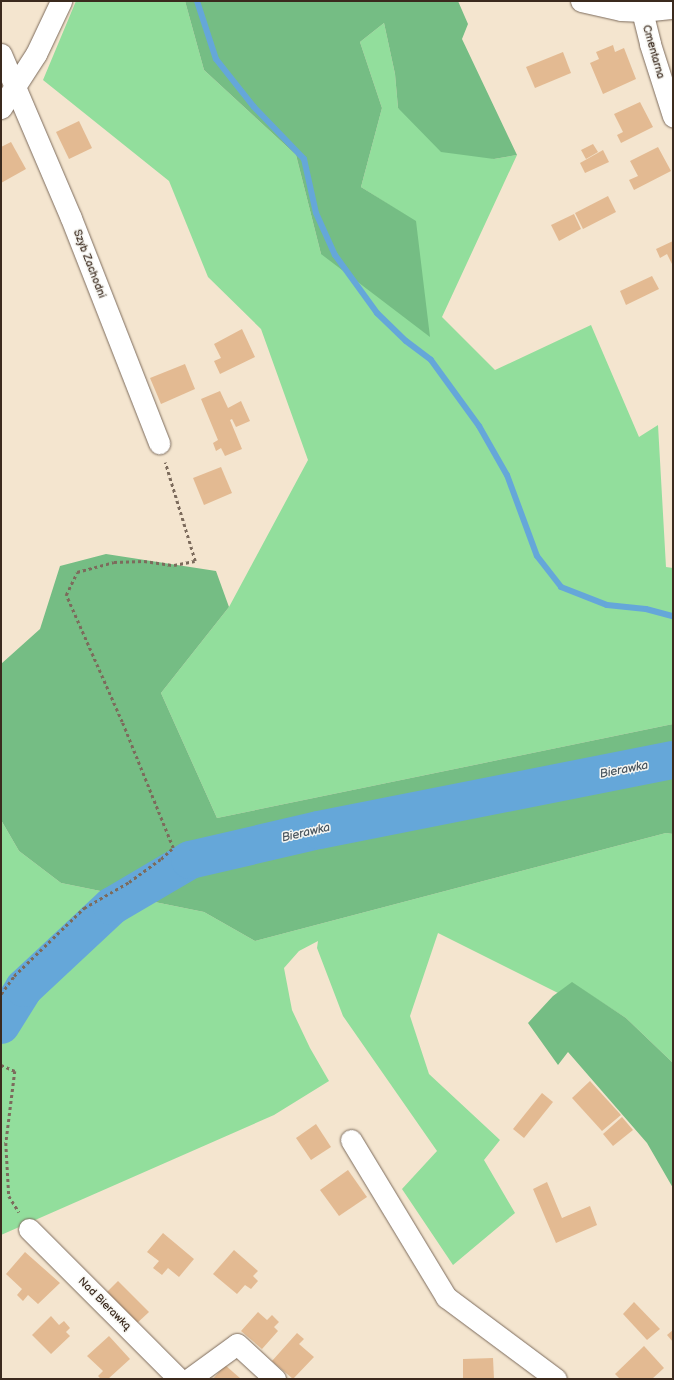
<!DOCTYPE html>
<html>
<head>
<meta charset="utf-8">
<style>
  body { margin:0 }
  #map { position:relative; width:674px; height:1380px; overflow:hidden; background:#f4e5cf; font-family:"Balsamiq Sans",sans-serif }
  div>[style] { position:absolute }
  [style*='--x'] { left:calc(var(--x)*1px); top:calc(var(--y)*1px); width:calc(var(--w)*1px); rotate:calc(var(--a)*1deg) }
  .green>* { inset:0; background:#92de9c }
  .forest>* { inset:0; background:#75bd84 }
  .stream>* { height:6px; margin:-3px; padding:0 3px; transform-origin:3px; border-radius:3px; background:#65a7d9 }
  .river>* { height:38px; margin:-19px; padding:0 19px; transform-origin:19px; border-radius:19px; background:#65a7d9 }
  .building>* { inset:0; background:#e3ba92 }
  .path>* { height:2.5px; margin-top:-1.25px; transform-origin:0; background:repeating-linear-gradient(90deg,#7c6b5c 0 3px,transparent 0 6px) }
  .roads { filter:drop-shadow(0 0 1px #7c6b5c) drop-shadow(0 0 1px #7c6b5c) }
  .minor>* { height:21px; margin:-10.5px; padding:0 10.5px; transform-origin:10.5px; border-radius:10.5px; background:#fff }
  span { translate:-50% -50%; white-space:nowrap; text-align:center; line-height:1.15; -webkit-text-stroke:3px #f6f6f2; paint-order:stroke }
  .street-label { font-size:11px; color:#3b2a1e }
  .water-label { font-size:12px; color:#4a565f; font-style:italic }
  .frame { position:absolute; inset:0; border:2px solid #3b2a1e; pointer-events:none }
</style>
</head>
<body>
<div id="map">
  <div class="green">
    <i style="clip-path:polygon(76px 1px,185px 1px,204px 70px,296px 155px,321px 254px,416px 222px,361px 187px,382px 108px,360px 42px,384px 23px,395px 74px,398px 108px,494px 159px,517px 155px,442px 317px,495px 370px,591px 325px,639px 437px,658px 425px,666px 567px,673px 568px,673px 724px,217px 818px,161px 693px,229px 607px,308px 460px,261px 329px,208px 277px,169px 181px,43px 80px)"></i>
    <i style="clip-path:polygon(1px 820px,19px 851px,61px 883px,204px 912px,255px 941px,666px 833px,673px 834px,673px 1063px,626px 1018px,572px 983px,558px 993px,438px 933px,410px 1016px,429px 1074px,500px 1140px,484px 1160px,515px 1213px,453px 1265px,402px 1189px,437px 1151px,343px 1016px,317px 948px,318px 941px,299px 951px,284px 968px,292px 1010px,310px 1048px,329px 1081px,274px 1115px,1px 1235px)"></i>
  </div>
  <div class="forest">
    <i style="clip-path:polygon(185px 1px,458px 1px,468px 24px,462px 39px,517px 155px,494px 159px,441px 152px,398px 108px,395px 74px,384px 23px,360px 42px,382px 108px,361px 187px,416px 221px,430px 337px,321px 254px,296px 155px,204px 70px)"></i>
    <i style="clip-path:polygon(106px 554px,216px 571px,229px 607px,161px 693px,217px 818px,673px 724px,673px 834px,666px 833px,255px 941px,204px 912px,61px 883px,19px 851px,1px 820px,1px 664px,40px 629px,60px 566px)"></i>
    <i style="clip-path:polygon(572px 982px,626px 1018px,673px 1063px,673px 1188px,647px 1143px,568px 1052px,558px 1065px,528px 1023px,553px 996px)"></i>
  </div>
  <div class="stream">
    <i style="--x:197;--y:1;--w:61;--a:71.9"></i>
    <i style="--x:216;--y:59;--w:61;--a:51.6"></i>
    <i style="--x:254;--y:107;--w:72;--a:46.1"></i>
    <i style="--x:304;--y:159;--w:55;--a:77.5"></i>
    <i style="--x:316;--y:213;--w:46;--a:65.7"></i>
    <i style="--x:335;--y:255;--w:72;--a:54.1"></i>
    <i style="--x:377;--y:313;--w:40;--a:44"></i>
    <i style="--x:406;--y:341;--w:31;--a:37"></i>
    <i style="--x:431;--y:360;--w:82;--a:54"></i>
    <i style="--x:479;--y:426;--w:56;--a:60.3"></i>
    <i style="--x:507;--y:475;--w:86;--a:69.7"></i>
    <i style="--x:537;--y:556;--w:39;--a:52"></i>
    <i style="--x:561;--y:587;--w:49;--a:21.4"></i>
    <i style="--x:607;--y:605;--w:39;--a:6"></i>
    <i style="--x:646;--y:609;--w:28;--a:15"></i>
  </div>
  <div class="river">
    <i style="--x:1;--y:1025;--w:44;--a:-58.1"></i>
    <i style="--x:24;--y:988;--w:120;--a:-43"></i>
    <i style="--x:112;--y:906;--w:91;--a:-30.5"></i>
    <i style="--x:190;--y:860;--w:132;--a:-13.1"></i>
    <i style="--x:319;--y:830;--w:361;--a:-11.2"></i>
  </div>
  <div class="building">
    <i style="clip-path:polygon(613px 45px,615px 52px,624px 48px,636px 79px,603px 94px,590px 63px,599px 59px,596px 52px)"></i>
    <i style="clip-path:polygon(563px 52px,571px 73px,535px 88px,526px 67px)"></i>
    <i style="clip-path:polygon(640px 102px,653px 127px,621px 143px,617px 135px,623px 132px,614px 114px)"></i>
    <i style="clip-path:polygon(79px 121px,92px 148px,69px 159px,56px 132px)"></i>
    <i style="clip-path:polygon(11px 142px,26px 169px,1px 183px,1px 147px)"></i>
    <i style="clip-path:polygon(593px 144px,598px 152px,586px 159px,581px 150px)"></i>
    <i style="clip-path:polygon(658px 147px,671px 171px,634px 190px,629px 180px,638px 176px,630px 161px)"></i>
    <i style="clip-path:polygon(603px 150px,609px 162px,585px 173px,580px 163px)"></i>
    <i style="clip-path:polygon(608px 196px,616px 212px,583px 229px,575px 213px)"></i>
    <i style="clip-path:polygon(574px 214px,581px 229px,559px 241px,551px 225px)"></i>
    <i style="clip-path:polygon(673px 241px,673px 266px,667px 254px,660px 258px,656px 249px)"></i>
    <i style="clip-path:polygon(652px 276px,659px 289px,626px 305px,620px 291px)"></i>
    <i style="clip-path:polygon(242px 329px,255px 357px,220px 374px,214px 361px,221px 358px,214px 344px)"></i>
    <i style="clip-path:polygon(185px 364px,195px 389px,161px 404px,150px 378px)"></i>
    <i style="clip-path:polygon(220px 391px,228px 408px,241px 401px,250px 421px,236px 427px,232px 419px,230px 420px,242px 449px,225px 456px,221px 448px,216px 451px,213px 443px,218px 440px,201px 399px)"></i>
    <i style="clip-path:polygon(221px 467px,232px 493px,204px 505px,193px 478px)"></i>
    <i style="clip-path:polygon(590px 1081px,621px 1115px,602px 1131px,572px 1098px)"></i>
    <i style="clip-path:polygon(542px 1093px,553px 1102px,524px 1138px,513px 1129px)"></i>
    <i style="clip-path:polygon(622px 1117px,633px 1130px,613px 1146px,603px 1134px)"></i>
    <i style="clip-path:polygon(316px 1124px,331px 1147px,311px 1160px,296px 1138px)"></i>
    <i style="clip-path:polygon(348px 1170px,367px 1197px,339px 1216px,320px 1190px)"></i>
    <i style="clip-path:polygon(547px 1182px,562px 1218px,590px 1206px,597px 1225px,556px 1243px,533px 1189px)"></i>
    <i style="clip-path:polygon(163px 1233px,194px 1259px,179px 1277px,168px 1268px,162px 1275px,153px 1268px,159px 1261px,147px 1252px)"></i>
    <i style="clip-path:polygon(234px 1250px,258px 1271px,253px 1276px,258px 1281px,251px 1289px,245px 1285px,237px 1294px,213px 1274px)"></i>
    <i style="clip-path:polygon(25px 1252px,60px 1283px,38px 1304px,28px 1295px,23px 1301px,17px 1295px,22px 1289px,6px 1274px)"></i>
    <i style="clip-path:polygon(118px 1281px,149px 1312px,135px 1325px,105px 1294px)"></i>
    <i style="clip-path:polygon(634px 1302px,660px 1329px,647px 1340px,623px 1314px)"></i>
    <i style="clip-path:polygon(258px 1312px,267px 1320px,272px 1315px,279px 1322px,274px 1327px,278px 1331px,262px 1349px,241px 1331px)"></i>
    <i style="clip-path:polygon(51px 1316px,59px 1325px,64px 1321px,70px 1328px,66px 1332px,70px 1336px,51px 1354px,32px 1335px)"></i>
    <i style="clip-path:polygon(673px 1330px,673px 1342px,667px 1335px)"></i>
    <i style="clip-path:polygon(297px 1333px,304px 1339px,299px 1344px,314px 1357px,293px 1379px,272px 1361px)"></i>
    <i style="clip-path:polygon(109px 1336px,130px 1359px,108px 1379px,101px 1379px,98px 1376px,103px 1371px,87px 1356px)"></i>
    <i style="clip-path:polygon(644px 1346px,664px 1368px,652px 1379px,620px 1379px,615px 1374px)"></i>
    <i style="clip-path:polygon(493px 1358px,494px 1379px,463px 1379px,463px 1359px)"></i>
    <i style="clip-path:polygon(225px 1365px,241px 1379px,213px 1379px)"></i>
  </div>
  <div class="path">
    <i style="--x:1;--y:994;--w:22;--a:-54"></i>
    <i style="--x:14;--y:976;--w:98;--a:-44.2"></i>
    <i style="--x:84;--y:908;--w:52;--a:-30"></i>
    <i style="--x:129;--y:882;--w:39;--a:-36"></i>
    <i style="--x:161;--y:859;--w:16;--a:-43"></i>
    <i style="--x:173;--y:848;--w:136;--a:-112"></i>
    <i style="--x:122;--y:722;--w:139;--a:-113.8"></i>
    <i style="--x:66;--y:595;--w:25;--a:-64"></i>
    <i style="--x:77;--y:572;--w:38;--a:-15"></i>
    <i style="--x:114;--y:562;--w:30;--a:-2"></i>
    <i style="--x:144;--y:561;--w:30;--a:8"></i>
    <i style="--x:174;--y:565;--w:21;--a:-11"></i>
    <i style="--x:195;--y:561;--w:103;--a:-106.9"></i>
    <i style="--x:1;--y:1065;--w:15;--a:23"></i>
    <i style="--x:15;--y:1071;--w:73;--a:97.1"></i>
    <i style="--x:6;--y:1143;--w:53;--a:86.8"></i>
    <i style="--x:9;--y:1196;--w:19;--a:58"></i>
  </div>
  <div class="roads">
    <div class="minor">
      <i style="--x:581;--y:1;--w:41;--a:12.7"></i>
      <i style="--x:621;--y:10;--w:21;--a:3"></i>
      <i style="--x:642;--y:11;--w:31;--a:-6"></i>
      <i style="--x:642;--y:11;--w:34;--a:76"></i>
      <i style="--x:650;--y:44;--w:76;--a:72.3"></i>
      <i style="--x:1;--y:54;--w:178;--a:66.9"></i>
      <i style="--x:71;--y:218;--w:242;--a:68.6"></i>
      <i style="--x:1;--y:108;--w:64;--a:-57.1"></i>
      <i style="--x:36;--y:54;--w:59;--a:-64.7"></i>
      <i style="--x:351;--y:1140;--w:184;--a:58.8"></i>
      <i style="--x:446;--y:1297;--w:137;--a:36.7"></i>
      <i style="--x:29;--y:1229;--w:212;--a:45"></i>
      <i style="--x:189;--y:1379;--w:59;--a:-36.1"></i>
      <i style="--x:237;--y:1344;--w:52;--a:42.6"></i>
    </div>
  </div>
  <div class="street-label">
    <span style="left:653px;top:52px;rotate:74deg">Cmentarna</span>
    <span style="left:89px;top:264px;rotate:69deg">Szyb Zachodni</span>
    <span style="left:104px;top:1304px;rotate:45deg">Nad Bierawką</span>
  </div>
  <div class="water-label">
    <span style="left:624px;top:770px;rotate:-11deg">Bierawka</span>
    <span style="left:306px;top:833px;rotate:-13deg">Bierawka</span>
  </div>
  <div class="frame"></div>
</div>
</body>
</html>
